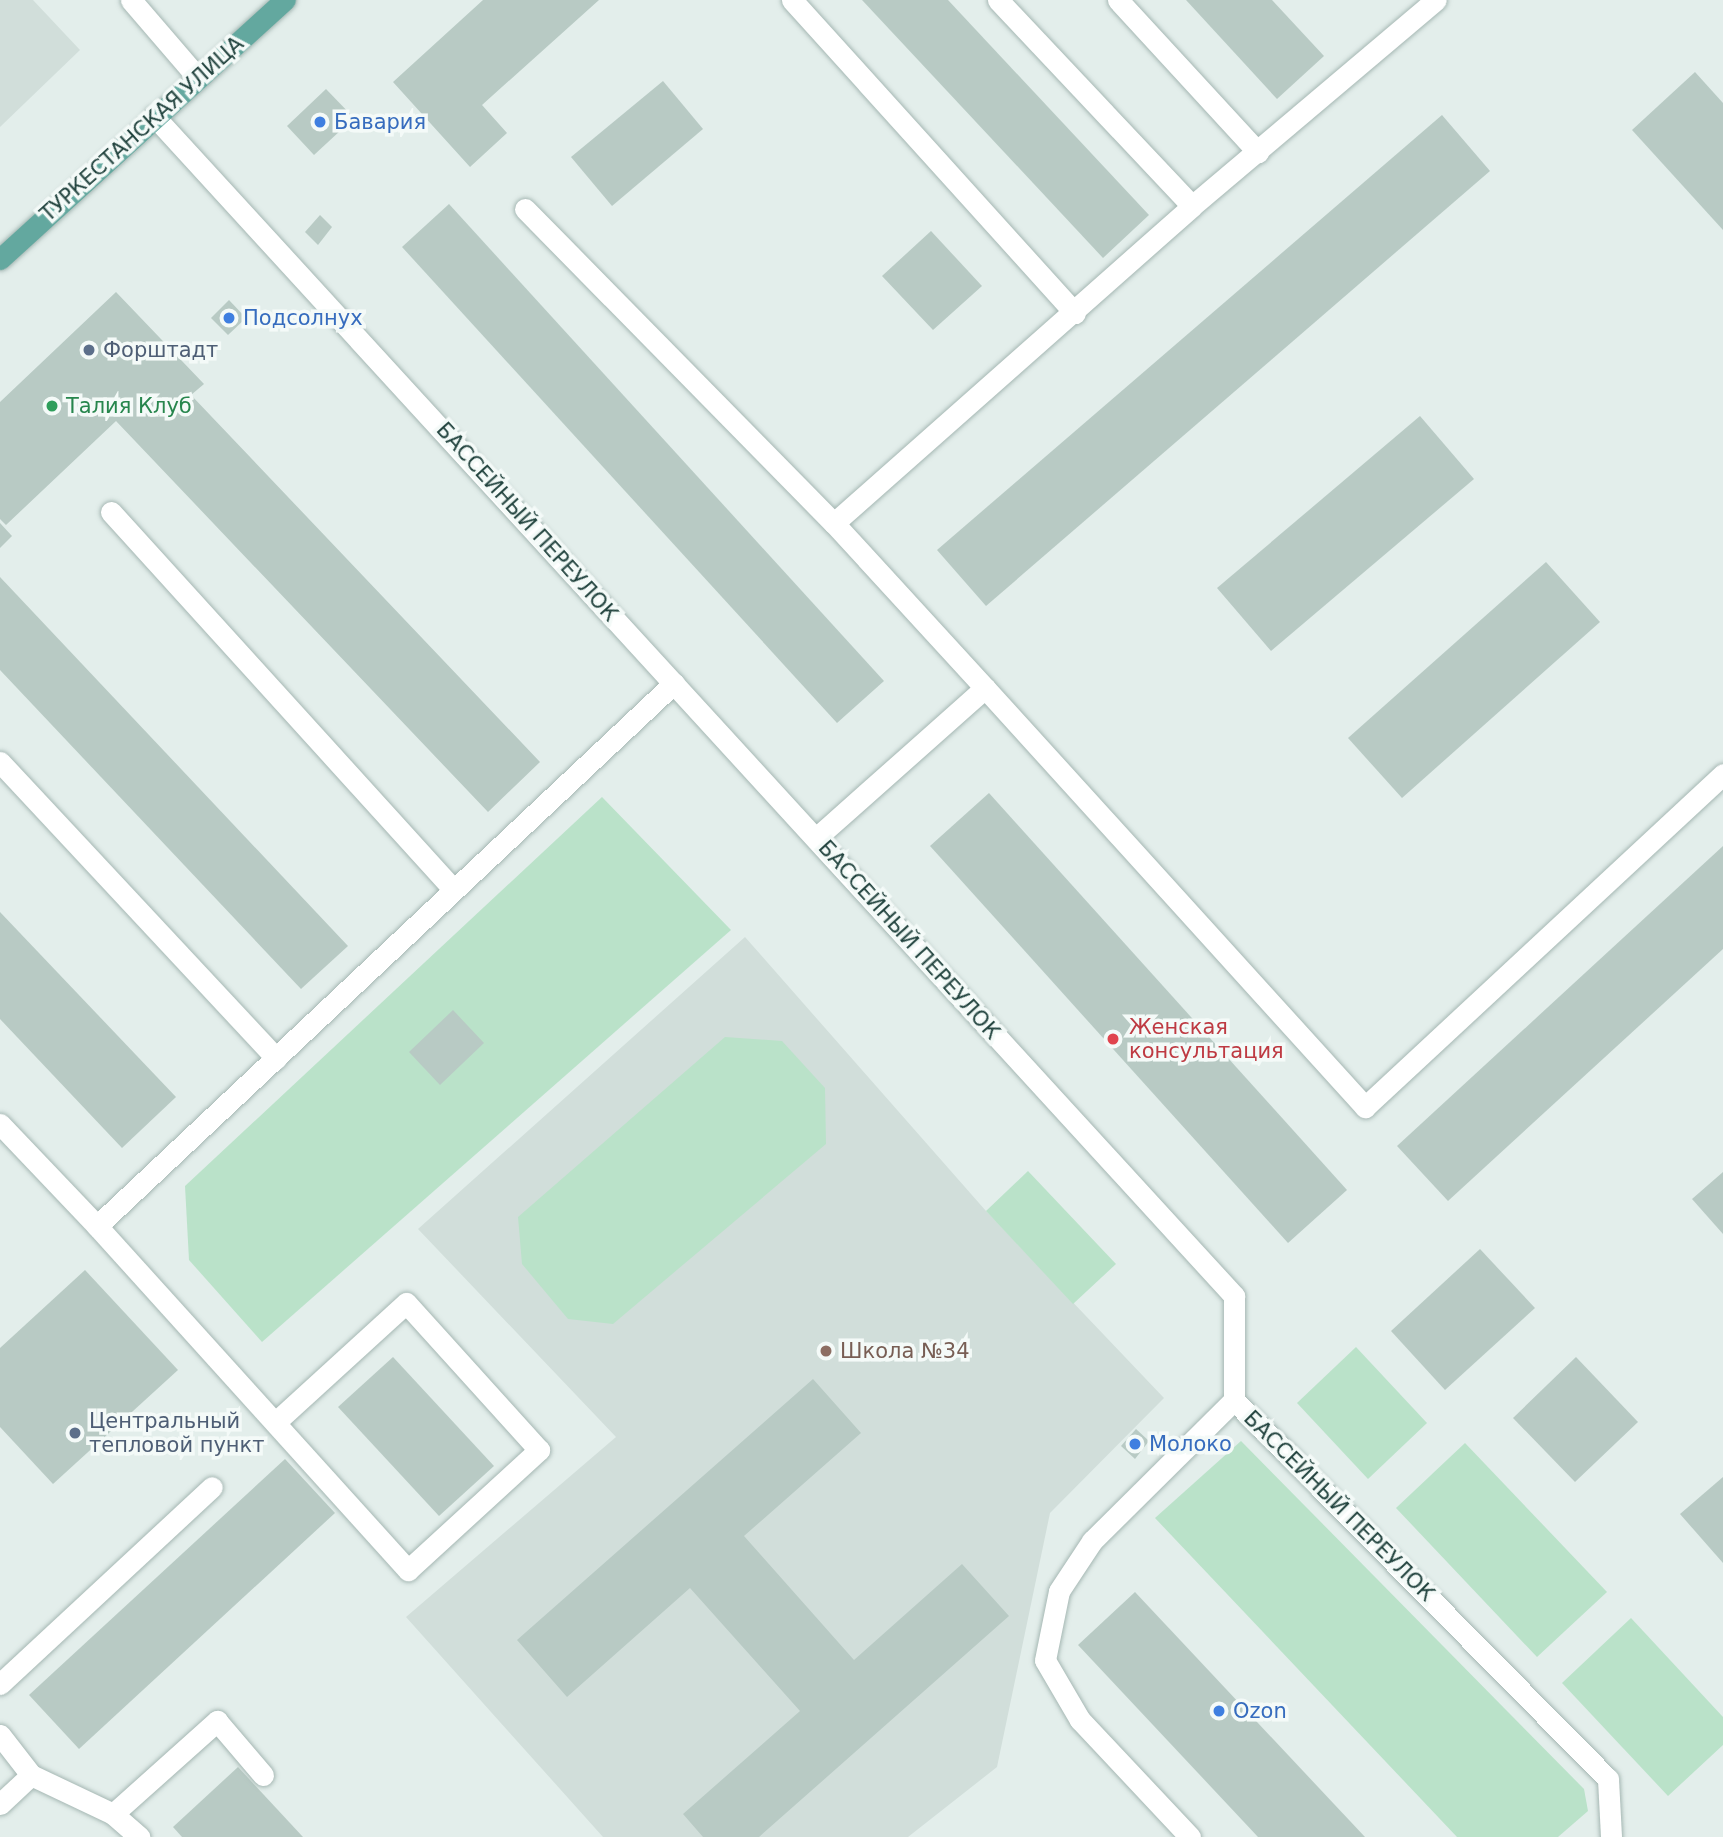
<!DOCTYPE html>
<html>
<head>
<meta charset="utf-8">
<style>
  body { margin:0 }
  #map { position:relative; width:1723px; height:1837px; overflow:hidden; background:#e3eeeb; font-family:"DejaVu Sans",sans-serif }
  div>[style] { position:absolute }
  [style*='--x'] { left:calc(var(--x)*1px); top:calc(var(--y)*1px); width:calc(var(--w)*1px); rotate:calc(var(--a)*1deg) }
  .built>* { inset:0; background:#d1deda }
  .green>* { inset:0; background:#bae2c9 }
  .building>* { inset:0; background:#b8cac4 }
  .roads { filter:drop-shadow(0 0 2px #a5b7b3) drop-shadow(0 0 2px #a5b7b3) }
  .minor>* { height:21px; margin:-10.5px; padding:0 10.5px; transform-origin:10.5px; border-radius:10.5px; background:#fff }
  .major>* { height:21px; margin:-10.5px; padding:0 10.5px; transform-origin:10.5px; border-radius:10.5px; background:#63a89f }
  .dots>* { width:19px; height:19px; translate:-50% -50%; box-sizing:border-box; border:4px solid #f4faf8; border-radius:50% }
  span { translate:-50% -50%; white-space:nowrap; text-align:center; line-height:1.15; -webkit-text-stroke:7px #f4faf8; paint-order:stroke }
  .shop-label { font-size:21px; color:#366cbe }
  .left { translate:0 -50%; text-align:left }
  .street-label { font-size:21px; color:#20423d }
  .service-label { font-size:21px; color:#4e5e75 }
  .leisure-label { font-size:21px; color:#27864d }
  .health-label { font-size:21px; color:#be3a42 }
  .education-label { font-size:21px; color:#785e54 }
</style>
</head>
<body>
<div id="map">
  <div class="built">
    <i style="clip-path:polygon(0 0,33px 0,80px 50px,0 127px)"></i>
    <i style="clip-path:polygon(745px 937px,986px 1211px,1164px 1398px,1050px 1513px,997px 1767px,908px 1837px,603px 1837px,406px 1617px,616px 1437px,418px 1229px)"></i>
  </div>
  <div class="green">
    <i style="clip-path:polygon(602px 797px,731px 930px,262px 1342px,189px 1260px,185px 1186px)"></i>
    <i style="clip-path:polygon(725px 1037px,782px 1041px,825px 1088px,826px 1144px,613px 1324px,568px 1319px,522px 1264px,518px 1217px)"></i>
    <i style="clip-path:polygon(1028px 1171px,1116px 1264px,1073px 1304px,986px 1211px)"></i>
    <i style="clip-path:polygon(1356px 1347px,1427px 1423px,1368px 1479px,1297px 1403px)"></i>
    <i style="clip-path:polygon(1241px 1441px,1584px 1789px,1588px 1811px,1558px 1837px,1457px 1837px,1155px 1518px)"></i>
    <i style="clip-path:polygon(1465px 1443px,1607px 1592px,1537px 1657px,1396px 1508px)"></i>
    <i style="clip-path:polygon(1631px 1618px,1723px 1717px,1723px 1745px,1668px 1796px,1562px 1683px)"></i>
  </div>
  <div class="building">
    <i style="clip-path:polygon(483px 0,599px 0,482px 105px,507px 133px,470px 167px,393px 82px)"></i>
    <i style="clip-path:polygon(862px 0,948px 0,1149px 215px,1103px 258px)"></i>
    <i style="clip-path:polygon(1186px 0,1272px 0,1324px 56px,1277px 99px)"></i>
    <i style="clip-path:polygon(1695px 72px,1723px 103px,1723px 230px,1632px 130px)"></i>
    <i style="clip-path:polygon(663px 81px,703px 129px,612px 206px,571px 157px)"></i>
    <i style="clip-path:polygon(326px 89px,354px 118px,314px 155px,287px 126px)"></i>
    <i style="clip-path:polygon(1442px 115px,1490px 171px,986px 606px,937px 550px)"></i>
    <i style="clip-path:polygon(449px 204px,884px 681px,837px 723px,402px 247px)"></i>
    <i style="clip-path:polygon(320px 215px,332px 227px,318px 245px,305px 232px)"></i>
    <i style="clip-path:polygon(931px 231px,982px 286px,933px 330px,882px 276px)"></i>
    <i style="clip-path:polygon(116px 292px,204px 384px,191px 395px,540px 762px,488px 812px,116px 421px,6px 525px,0 519px,0 402px)"></i>
    <i style="clip-path:polygon(229px 300px,246px 318px,228px 335px,211px 318px)"></i>
    <i style="clip-path:polygon(1420px 416px,1474px 479px,1271px 651px,1217px 588px)"></i>
    <i style="clip-path:polygon(0 523px,12px 536px,0 548px)"></i>
    <i style="clip-path:polygon(1546px 562px,1600px 622px,1402px 798px,1348px 738px)"></i>
    <i style="clip-path:polygon(0 577px,348px 946px,301px 989px,0 670px)"></i>
    <i style="clip-path:polygon(989px 793px,1347px 1190px,1288px 1243px,930px 846px)"></i>
    <i style="clip-path:polygon(1723px 846px,1723px 949px,1448px 1201px,1397px 1146px)"></i>
    <i style="clip-path:polygon(0 912px,176px 1097px,122px 1148px,0 1019px)"></i>
    <i style="clip-path:polygon(453px 1010px,484px 1043px,440px 1085px,409px 1052px)"></i>
    <i style="clip-path:polygon(1723px 1172px,1723px 1234px,1692px 1199px)"></i>
    <i style="clip-path:polygon(1480px 1249px,1535px 1308px,1445px 1390px,1391px 1331px)"></i>
    <i style="clip-path:polygon(85px 1270px,178px 1370px,53px 1484px,0 1427px,0 1348px)"></i>
    <i style="clip-path:polygon(393px 1357px,494px 1466px,439px 1516px,338px 1407px)"></i>
    <i style="clip-path:polygon(1576px 1357px,1638px 1422px,1575px 1482px,1513px 1418px)"></i>
    <i style="clip-path:polygon(813px 1379px,861px 1433px,744px 1536px,854px 1660px,962px 1564px,1009px 1616px,759px 1837px,703px 1837px,683px 1814px,800px 1711px,690px 1588px,567px 1697px,517px 1640px)"></i>
    <i style="clip-path:polygon(1136px 1429px,1149px 1441px,1135px 1459px,1121px 1446px)"></i>
    <i style="clip-path:polygon(285px 1459px,335px 1513px,79px 1749px,29px 1695px)"></i>
    <i style="clip-path:polygon(1723px 1477px,1723px 1563px,1680px 1514px)"></i>
    <i style="clip-path:polygon(1135px 1592px,1365px 1837px,1258px 1837px,1078px 1645px)"></i>
    <i style="clip-path:polygon(238px 1767px,303px 1837px,182px 1837px,173px 1827px)"></i>
  </div>
  <div class="roads">
    <div class="minor">
      <i style="--x:131;--y:0;--w:103;--a:49.3"></i>
      <i style="--x:792;--y:0;--w:422;--a:47.9"></i>
      <i style="--x:998;--y:0;--w:283;--a:46.7"></i>
      <i style="--x:1118;--y:0;--w:207;--a:47.4"></i>
      <i style="--x:154;--y:116;--w:1600;--a:47.53"></i>
      <i style="--x:1234;--y:1296;--w:104;--a:90"></i>
      <i style="--x:1234;--y:1400;--w:532;--a:45.38"></i>
      <i style="--x:1608;--y:1779;--w:58;--a:87"></i>
      <i style="--x:525;--y:209;--w:441;--a:45.5"></i>
      <i style="--x:111;--y:512;--w:510;--a:47.78"></i>
      <i style="--x:985;--y:688;--w:224;--a:-132.5"></i>
      <i style="--x:834;--y:523;--w:478;--a:-41.5"></i>
      <i style="--x:1192;--y:206;--w:319;--a:-40.2"></i>
      <i style="--x:0;--y:762;--w:405;--a:47"></i>
      <i style="--x:816;--y:838;--w:226;--a:-41.6"></i>
      <i style="--x:985;--y:688;--w:566;--a:47.79"></i>
      <i style="--x:1365;--y:1107;--w:489;--a:-42.9"></i>
      <i style="--x:0;--y:1124;--w:141;--a:46.4"></i>
      <i style="--x:97;--y:1226;--w:792;--a:-43.26"></i>
      <i style="--x:97;--y:1226;--w:464;--a:47.9"></i>
      <i style="--x:408;--y:1570;--w:178;--a:-42.5"></i>
      <i style="--x:539;--y:1450;--w:198;--a:-132.1"></i>
      <i style="--x:406;--y:1303;--w:173;--a:137.6"></i>
      <i style="--x:0;--y:1684;--w:289;--a:-42.9"></i>
      <i style="--x:0;--y:1735;--w:51;--a:52.2"></i>
      <i style="--x:31;--y:1775;--w:91;--a:25.4"></i>
      <i style="--x:113;--y:1814;--w:35;--a:41"></i>
      <i style="--x:0;--y:1804;--w:42;--a:-43.1"></i>
      <i style="--x:113;--y:1814;--w:140;--a:-41.8"></i>
      <i style="--x:217;--y:1721;--w:71;--a:49.6"></i>
      <i style="--x:1190;--y:1837;--w:161;--a:-133.2"></i>
      <i style="--x:1080;--y:1720;--w:69;--a:-120.3"></i>
      <i style="--x:1045;--y:1660;--w:70;--a:-78.5"></i>
      <i style="--x:1059;--y:1591;--w:60;--a:-56.6"></i>
      <i style="--x:1092;--y:1541;--w:200;--a:-44.8"></i>
    </div>
    <div class="major">
      <i style="--x:0;--y:259;--w:385;--a:-42.3"></i>
    </div>
  </div>
  <div class="dots">
    <i style="left:320px;top:122px;background:#3f7fe0"></i>
    <i style="left:229px;top:318px;background:#3f7fe0"></i>
    <i style="left:89px;top:350px;background:#5c6f8a"></i>
    <i style="left:52px;top:406px;background:#2e9e5b"></i>
    <i style="left:1113px;top:1039px;background:#e0444e"></i>
    <i style="left:826px;top:1351px;background:#8d6e63"></i>
    <i style="left:75px;top:1433px;background:#5c6f8a"></i>
    <i style="left:1135px;top:1444px;background:#3f7fe0"></i>
    <i style="left:1219px;top:1711px;background:#3f7fe0"></i>
  </div>
  <div class="shop-label">
    <span class="left" style="left:334px;top:122px">Бавария</span>
    <span class="left" style="left:243px;top:318px">Подсолнух</span>
    <span class="left" style="left:1149px;top:1444px">Молоко</span>
    <span class="left" style="left:1233px;top:1711px">Ozon</span>
  </div>
  <div class="street-label">
    <span style="left:142px;top:129px;rotate:-42deg">ТУРКЕСТАНСКАЯ УЛИЦА</span>
    <span style="left:527px;top:522px;rotate:48deg">БАССЕЙНЫЙ ПЕРЕУЛОК</span>
    <span style="left:909px;top:940px;rotate:48deg">БАССЕЙНЫЙ ПЕРЕУЛОК</span>
    <span style="left:1339px;top:1506px;rotate:45deg">БАССЕЙНЫЙ ПЕРЕУЛОК</span>
  </div>
  <div class="service-label">
    <span class="left" style="left:103px;top:350px">Форштадт</span>
    <span class="left" style="left:89px;top:1433px">Центральный<br>тепловой пункт</span>
  </div>
  <div class="leisure-label">
    <span class="left" style="left:66px;top:406px">Талия Клуб</span>
  </div>
  <div class="health-label">
    <span class="left" style="left:1129px;top:1039px">Женская<br>консультация</span>
  </div>
  <div class="education-label">
    <span class="left" style="left:840px;top:1351px">Школа №34</span>
  </div>
</div>
</body>
</html>
